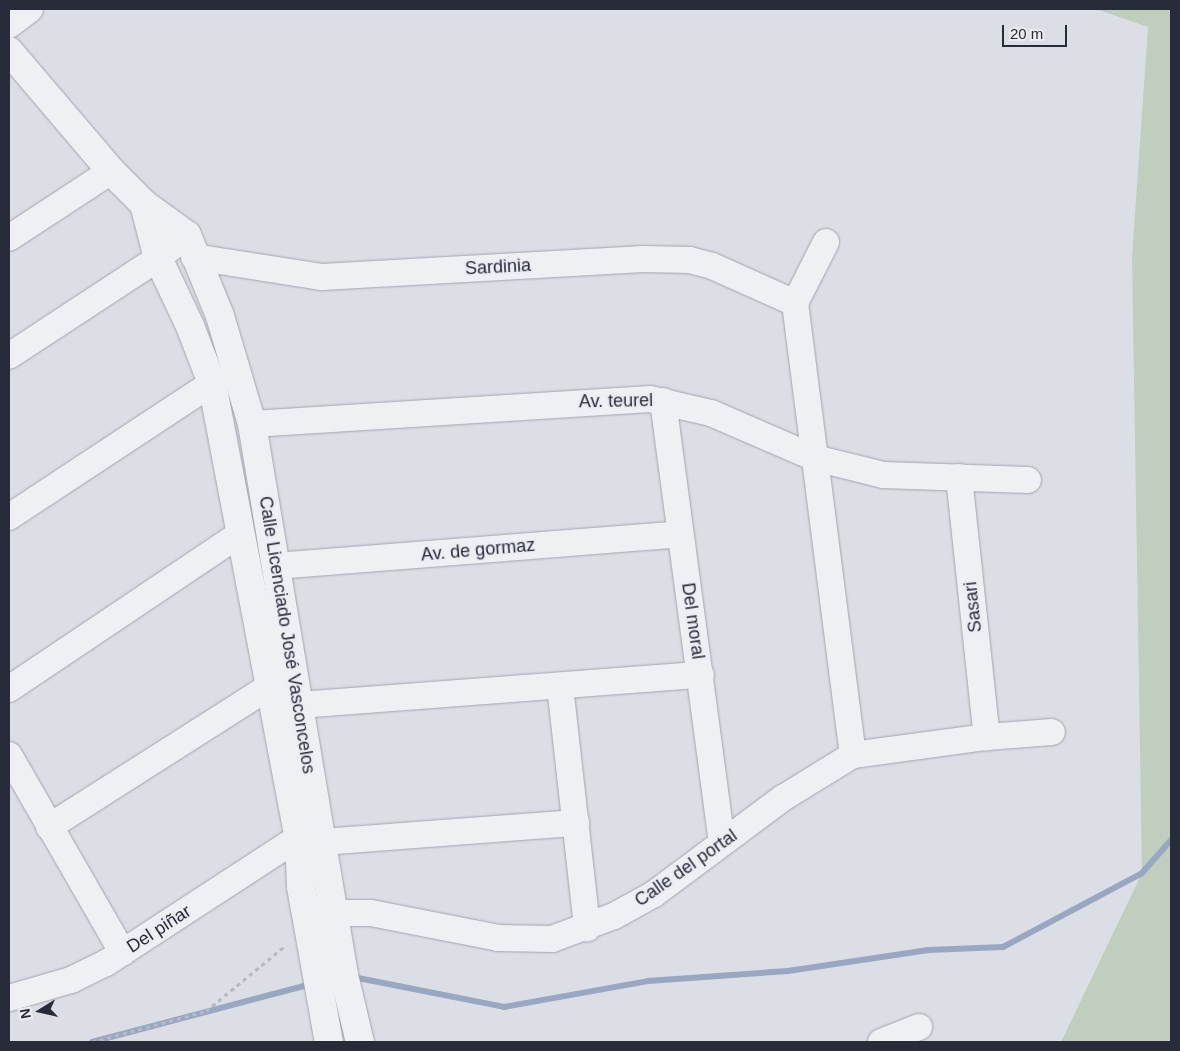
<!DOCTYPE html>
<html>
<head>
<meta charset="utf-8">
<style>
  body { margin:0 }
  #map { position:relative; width:1180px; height:1051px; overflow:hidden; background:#dcdee5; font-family:Arial,sans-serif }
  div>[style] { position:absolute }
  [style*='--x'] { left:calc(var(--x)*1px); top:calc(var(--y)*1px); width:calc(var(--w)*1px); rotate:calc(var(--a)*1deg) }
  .green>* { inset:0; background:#c0cebe }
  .stream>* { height:6px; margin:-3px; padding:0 3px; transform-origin:3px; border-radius:3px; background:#99a7c3 }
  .path>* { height:3px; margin-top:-1.5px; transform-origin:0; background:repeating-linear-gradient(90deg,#b6b9c0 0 4px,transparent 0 8px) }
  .roads { filter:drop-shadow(0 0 1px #a2a5ae) drop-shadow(0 0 1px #a2a5ae) }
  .minor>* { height:26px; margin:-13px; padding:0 13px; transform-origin:13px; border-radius:13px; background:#eef0f4 }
  .tertiary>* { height:28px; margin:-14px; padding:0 14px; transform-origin:14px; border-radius:14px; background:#eef0f4 }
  span { translate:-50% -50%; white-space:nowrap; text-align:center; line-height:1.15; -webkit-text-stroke:4px #ebedf3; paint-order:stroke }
  .street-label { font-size:18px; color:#272b3a }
  .frame { position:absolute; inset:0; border:10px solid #272b3a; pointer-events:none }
  .north { position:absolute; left:15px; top:986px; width:50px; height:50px; -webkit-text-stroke:4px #ebedf3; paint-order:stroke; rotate:260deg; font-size:14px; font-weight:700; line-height:20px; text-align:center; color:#272b3a }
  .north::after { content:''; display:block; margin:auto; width:18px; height:22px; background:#272b3a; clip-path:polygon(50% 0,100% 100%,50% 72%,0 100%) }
  .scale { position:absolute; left:1002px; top:25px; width:65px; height:22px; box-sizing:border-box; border:2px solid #272b3a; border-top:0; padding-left:6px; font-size:15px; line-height:18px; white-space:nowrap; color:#272b3a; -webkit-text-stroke:4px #ebedf3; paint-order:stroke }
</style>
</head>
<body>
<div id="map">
  <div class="green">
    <i style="clip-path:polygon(1096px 9px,1171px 9px,1171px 1042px,1061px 1042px,1142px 873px,1132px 257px,1148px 27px)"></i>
  </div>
  <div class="stream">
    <i style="--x:353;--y:977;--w:154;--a:11.2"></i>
    <i style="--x:504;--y:1007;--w:146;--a:-10.2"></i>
    <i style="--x:648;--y:981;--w:140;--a:-4.1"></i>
    <i style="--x:788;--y:971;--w:142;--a:-8.5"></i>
    <i style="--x:928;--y:950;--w:75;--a:-2.3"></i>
    <i style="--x:1003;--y:947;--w:157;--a:-28"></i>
    <i style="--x:1142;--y:873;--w:44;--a:-48.7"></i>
    <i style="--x:92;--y:1042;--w:227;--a:-14.8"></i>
  </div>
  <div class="path">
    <i style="--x:92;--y:1042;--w:118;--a:-15.2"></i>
    <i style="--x:206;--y:1011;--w:104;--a:-39.5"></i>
  </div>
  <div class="roads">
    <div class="minor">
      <i style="--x:9;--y:25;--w:26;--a:-37"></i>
      <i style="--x:9;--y:238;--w:122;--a:-33.3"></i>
      <i style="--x:826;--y:242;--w:68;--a:116.9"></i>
      <i style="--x:795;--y:303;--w:456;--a:82.7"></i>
      <i style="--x:194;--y:257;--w:130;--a:8.9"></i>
      <i style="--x:322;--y:277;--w:322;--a:-3.2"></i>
      <i style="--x:643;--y:259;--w:47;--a:1.2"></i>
      <i style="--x:690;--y:260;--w:23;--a:15"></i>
      <i style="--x:712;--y:266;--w:91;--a:24"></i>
      <i style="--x:9;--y:356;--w:178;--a:-33.3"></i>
      <i style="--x:158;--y:258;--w:37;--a:-38"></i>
      <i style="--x:663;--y:401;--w:445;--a:82.4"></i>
      <i style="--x:252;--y:424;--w:399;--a:-3.6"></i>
      <i style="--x:650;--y:399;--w:63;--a:12.9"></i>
      <i style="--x:711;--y:413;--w:113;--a:23.4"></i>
      <i style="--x:815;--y:458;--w:70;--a:14"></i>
      <i style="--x:883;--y:475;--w:145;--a:2"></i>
      <i style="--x:959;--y:477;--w:262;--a:83.9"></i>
      <i style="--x:9;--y:517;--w:243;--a:-33.4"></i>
      <i style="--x:276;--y:566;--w:405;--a:-4.5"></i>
      <i style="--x:560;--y:686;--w:244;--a:83.6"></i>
      <i style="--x:9;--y:689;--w:278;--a:-33.9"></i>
      <i style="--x:299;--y:705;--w:403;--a:-4.3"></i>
      <i style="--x:9;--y:755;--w:228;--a:60.1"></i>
      <i style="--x:49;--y:827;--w:262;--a:-32.5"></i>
      <i style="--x:322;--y:842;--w:255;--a:-4.3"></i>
      <i style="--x:312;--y:913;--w:59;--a:0"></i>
      <i style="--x:371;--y:913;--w:129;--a:11.1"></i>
      <i style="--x:498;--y:938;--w:54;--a:1.1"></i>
      <i style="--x:552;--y:939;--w:66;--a:-20.4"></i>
      <i style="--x:614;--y:916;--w:46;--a:-28.8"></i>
      <i style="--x:654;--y:894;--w:161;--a:-36.7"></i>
      <i style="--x:783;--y:798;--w:82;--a:-31.6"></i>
      <i style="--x:853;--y:755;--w:135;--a:-7.7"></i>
      <i style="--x:987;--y:737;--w:65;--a:-4.4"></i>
      <i style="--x:9;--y:998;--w:65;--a:-16.2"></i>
      <i style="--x:71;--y:980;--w:39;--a:-26"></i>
      <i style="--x:106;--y:963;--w:230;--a:-33.1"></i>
      <i style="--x:881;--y:1042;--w:41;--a:-21.5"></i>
    </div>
    <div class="tertiary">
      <i style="--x:9;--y:51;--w:157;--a:49.6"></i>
      <i style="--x:111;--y:171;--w:47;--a:45"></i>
      <i style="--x:144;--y:204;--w:53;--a:35.8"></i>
      <i style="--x:187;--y:235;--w:87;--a:67.8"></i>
      <i style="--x:220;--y:316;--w:113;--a:73.5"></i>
      <i style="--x:252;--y:424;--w:559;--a:80.52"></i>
      <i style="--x:344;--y:975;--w:69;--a:76.6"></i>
      <i style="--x:144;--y:204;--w:56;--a:75.5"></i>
      <i style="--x:158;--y:258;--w:75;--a:64.8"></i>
      <i style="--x:190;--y:326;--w:61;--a:68.9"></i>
      <i style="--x:212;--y:383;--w:462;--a:79.2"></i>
      <i style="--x:299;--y:837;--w:50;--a:87.7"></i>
      <i style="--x:301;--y:887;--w:158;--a:79.8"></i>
    </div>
  </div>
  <div class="street-label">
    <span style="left:498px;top:267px;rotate:-3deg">Sardinia</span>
    <span style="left:616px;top:401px;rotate:-1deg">Av. teurel</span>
    <span style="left:478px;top:550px;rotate:-5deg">Av. de gormaz</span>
    <span style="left:973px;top:607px;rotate:-96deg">Sasari</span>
    <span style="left:693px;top:621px;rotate:82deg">Del moral</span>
    <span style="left:287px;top:635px;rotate:81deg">Calle Licenciado José Vasconcelos</span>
    <span style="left:686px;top:868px;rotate:-35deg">Calle del portal</span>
    <span style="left:159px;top:929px;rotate:-33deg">Del piñar</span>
  </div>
  <div class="frame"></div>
  <div class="north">N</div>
  <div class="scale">20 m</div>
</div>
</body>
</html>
